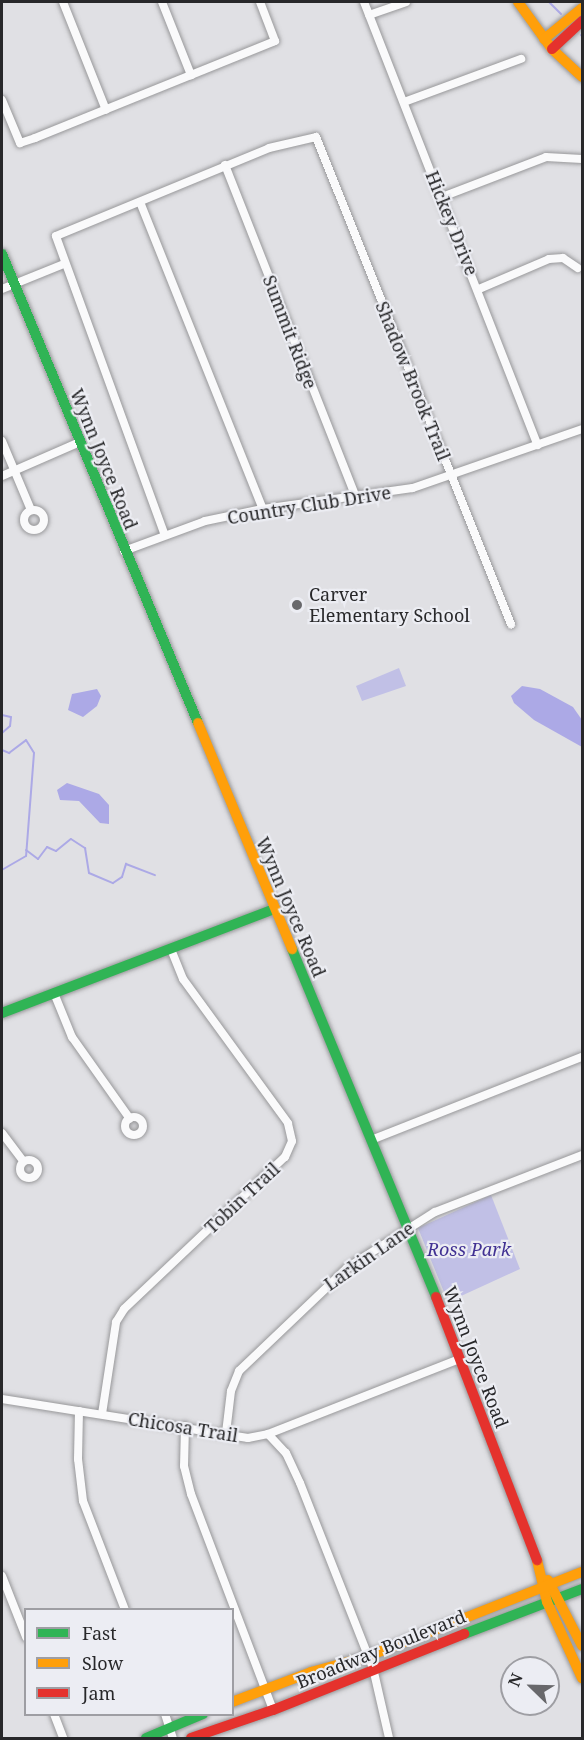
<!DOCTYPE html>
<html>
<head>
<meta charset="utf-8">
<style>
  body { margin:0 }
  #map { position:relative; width:584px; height:1740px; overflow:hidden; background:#e0e0e4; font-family:"Noto Serif",serif }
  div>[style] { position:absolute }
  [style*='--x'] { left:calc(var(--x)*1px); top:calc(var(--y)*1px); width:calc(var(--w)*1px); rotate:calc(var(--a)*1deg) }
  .green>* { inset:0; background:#c1c0e6 }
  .water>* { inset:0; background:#aca9e6 }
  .stream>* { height:2px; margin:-1px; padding:0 1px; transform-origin:1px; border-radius:1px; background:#aca9e6 }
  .roads { filter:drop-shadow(0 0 2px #98989a) drop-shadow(0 0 2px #98989a) }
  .street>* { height:8px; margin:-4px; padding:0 4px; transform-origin:4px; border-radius:4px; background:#fafafb }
  .street>.ring { margin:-4px; padding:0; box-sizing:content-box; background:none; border:8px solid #fafafb; border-radius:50% }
  .fast>* { height:10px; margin:-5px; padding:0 5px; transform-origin:5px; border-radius:5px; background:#30b455 }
  .slow>* { height:10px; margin:-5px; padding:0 5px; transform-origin:5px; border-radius:5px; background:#ff9f0a }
  .jam>* { height:10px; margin:-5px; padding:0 5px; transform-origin:5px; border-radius:5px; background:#e5322d }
  .dots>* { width:16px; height:16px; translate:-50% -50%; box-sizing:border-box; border:3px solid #ecedf3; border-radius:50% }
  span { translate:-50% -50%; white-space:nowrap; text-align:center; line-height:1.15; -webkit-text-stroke:4.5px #ecedf3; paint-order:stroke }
  .street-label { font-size:18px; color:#28282a }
  .poi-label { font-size:18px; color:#28282a }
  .left { translate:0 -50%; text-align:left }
  .park-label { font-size:18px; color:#413193; font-style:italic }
  .frame { position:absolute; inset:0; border:3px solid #28282a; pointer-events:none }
  .legend { position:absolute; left:24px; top:1608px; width:210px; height:108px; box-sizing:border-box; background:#ecedf3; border:2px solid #9e9ea3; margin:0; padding:8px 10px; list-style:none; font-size:18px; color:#28282a }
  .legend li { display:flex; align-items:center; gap:12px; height:30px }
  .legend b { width:30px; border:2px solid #9e9ea3 }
  .north { position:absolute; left:500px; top:1656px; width:60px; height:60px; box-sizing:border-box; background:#ecedf3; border:2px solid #9e9ea3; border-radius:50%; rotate:293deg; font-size:16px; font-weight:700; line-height:24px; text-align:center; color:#28282a }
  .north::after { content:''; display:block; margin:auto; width:21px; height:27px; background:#68686b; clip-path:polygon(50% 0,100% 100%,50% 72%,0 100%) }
</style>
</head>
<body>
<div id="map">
  <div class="green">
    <i style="clip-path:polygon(399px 668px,406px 686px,362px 701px,356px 686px)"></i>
    <i style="clip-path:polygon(491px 1195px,520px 1269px,448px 1302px,418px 1228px)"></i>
  </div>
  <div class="water">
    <i style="clip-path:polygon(522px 686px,540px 689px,573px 707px,582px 720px,582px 747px,534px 720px,514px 703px,511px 696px)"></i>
    <i style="clip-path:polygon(97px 689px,101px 696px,97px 706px,83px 717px,68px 710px,72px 694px)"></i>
    <i style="clip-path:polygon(67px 783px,99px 794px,109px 805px,109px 824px,100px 823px,79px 801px,60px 800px,57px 790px)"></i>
  </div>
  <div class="stream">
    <i style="--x:549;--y:2;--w:17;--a:45"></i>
    <i style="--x:581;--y:35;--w:1;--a:45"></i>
    <i style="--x:2;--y:715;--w:9;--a:13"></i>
    <i style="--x:11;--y:717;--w:9;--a:96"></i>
    <i style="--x:10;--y:726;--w:11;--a:139"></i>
    <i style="--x:2;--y:750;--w:8;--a:23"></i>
    <i style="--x:9;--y:753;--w:21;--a:-37"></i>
    <i style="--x:26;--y:740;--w:15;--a:58"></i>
    <i style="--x:34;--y:753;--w:103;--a:94.4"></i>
    <i style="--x:26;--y:856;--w:28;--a:150"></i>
    <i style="--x:26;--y:850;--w:15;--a:37"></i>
    <i style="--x:38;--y:859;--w:15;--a:-53"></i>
    <i style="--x:47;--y:847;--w:10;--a:24"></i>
    <i style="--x:56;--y:851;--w:19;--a:-39"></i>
    <i style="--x:71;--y:839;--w:17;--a:33"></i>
    <i style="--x:85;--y:848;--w:25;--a:81"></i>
    <i style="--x:89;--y:873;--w:26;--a:23"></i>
    <i style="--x:113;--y:883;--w:11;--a:-34"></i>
    <i style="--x:122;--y:877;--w:14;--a:-73"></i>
    <i style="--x:126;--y:864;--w:31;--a:21"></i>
  </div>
  <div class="roads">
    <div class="street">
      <i style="--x:63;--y:2;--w:116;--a:68.3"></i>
      <i style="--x:162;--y:2;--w:79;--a:68.3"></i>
      <i style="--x:364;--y:2;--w:476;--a:68.6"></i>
      <i style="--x:369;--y:15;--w:39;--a:-19"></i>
      <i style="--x:2;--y:100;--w:47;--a:67.3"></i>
      <i style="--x:20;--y:143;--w:16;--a:-18"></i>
      <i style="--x:35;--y:138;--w:259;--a:-22"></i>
      <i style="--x:275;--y:41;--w:42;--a:-111"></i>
      <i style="--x:404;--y:102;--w:125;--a:-20.2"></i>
      <i style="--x:225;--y:165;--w:358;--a:68.5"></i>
      <i style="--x:442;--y:197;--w:111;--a:-21"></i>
      <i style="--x:546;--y:157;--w:36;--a:3"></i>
      <i style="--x:140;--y:202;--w:331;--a:68.2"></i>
      <i style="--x:2;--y:289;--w:67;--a:-22"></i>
      <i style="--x:479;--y:289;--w:76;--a:-23.2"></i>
      <i style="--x:549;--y:259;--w:14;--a:-4"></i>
      <i style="--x:563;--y:258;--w:18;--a:34"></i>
      <i style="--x:2;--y:441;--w:75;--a:67.2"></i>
      <i style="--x:2;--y:476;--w:85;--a:-23.6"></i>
      <i class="ring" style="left:24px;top:510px;width:12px;height:12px"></i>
      <i style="--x:164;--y:533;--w:316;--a:-110"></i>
      <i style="--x:56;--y:236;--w:230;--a:-22.4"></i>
      <i style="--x:269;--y:148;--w:48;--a:-13.2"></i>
      <i style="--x:316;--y:137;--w:525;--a:68.18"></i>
      <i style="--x:124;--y:551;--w:86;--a:-20.3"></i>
      <i style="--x:205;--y:521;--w:59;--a:-11.7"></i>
      <i style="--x:263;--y:509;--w:151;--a:-8"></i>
      <i style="--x:413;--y:488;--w:179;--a:-19.2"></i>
      <i style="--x:54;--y:993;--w:48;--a:67.8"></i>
      <i style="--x:72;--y:1037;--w:100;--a:54.7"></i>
      <i class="ring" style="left:125px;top:1117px;width:10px;height:10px"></i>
      <i style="--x:2;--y:1133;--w:35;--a:53"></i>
      <i style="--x:371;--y:1140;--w:227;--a:-21.5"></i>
      <i class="ring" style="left:20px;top:1160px;width:10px;height:10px"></i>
      <i style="--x:2;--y:1399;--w:249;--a:9"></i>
      <i style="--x:248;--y:1438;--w:20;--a:-11"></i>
      <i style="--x:268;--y:1434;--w:205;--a:-21.4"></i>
      <i style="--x:79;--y:1411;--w:48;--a:91.2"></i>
      <i style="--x:78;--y:1459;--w:42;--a:83.2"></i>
      <i style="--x:83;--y:1501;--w:117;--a:68.9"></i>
      <i style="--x:102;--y:1414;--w:93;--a:-81.3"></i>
      <i style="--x:116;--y:1322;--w:15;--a:-58"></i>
      <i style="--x:124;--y:1309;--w:221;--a:-43.4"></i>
      <i style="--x:285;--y:1157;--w:17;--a:-66"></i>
      <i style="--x:292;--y:1141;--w:18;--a:-103"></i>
      <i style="--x:288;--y:1123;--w:178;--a:-126.1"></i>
      <i style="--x:183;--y:979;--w:32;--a:-112"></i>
      <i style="--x:185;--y:1426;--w:40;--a:91.4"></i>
      <i style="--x:184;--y:1466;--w:29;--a:76"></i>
      <i style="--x:191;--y:1494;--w:231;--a:69.2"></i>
      <i style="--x:226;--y:1433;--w:42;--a:-83.2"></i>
      <i style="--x:231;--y:1391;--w:22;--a:-68"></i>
      <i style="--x:239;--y:1371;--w:149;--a:-43.6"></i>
      <i style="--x:347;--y:1268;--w:104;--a:-32.5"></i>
      <i style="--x:435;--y:1212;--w:158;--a:-21.2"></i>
      <i style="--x:268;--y:1434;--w:26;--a:47"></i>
      <i style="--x:286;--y:1453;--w:33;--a:65"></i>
      <i style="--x:300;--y:1483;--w:199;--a:68.5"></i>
      <i style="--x:373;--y:1668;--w:72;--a:77.1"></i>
      <i style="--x:2;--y:1576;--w:66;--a:68.5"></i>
      <i style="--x:54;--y:1714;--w:26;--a:69"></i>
      <i style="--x:165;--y:1714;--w:25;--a:72"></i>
    </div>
    <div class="fast">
      <i style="--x:2;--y:254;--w:508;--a:67.32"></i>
      <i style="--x:292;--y:949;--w:377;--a:67.5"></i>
      <i style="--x:2;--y:1013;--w:291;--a:-20.9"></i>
      <i style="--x:464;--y:1634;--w:126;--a:-20.9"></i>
      <i style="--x:146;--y:1738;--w:62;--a:-22.8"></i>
    </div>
    <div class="slow">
      <i style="--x:518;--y:2;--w:58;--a:54.1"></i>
      <i style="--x:552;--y:49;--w:41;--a:43"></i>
      <i style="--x:544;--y:39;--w:49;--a:-39.2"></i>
      <i style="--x:198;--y:723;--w:245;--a:67.4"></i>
      <i style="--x:537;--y:1560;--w:43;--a:76.6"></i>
      <i style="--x:547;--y:1602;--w:84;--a:65.3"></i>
      <i style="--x:548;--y:1580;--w:74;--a:62.7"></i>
      <i style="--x:232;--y:1702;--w:85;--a:-20.8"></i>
      <i style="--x:311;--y:1672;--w:57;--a:-15.3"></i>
      <i style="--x:366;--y:1657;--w:232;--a:-21.5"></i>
    </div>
    <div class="jam">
      <i style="--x:552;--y:49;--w:41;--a:-43"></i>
      <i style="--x:436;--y:1297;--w:282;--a:69"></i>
      <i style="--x:191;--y:1738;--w:87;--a:-18.9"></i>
      <i style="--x:273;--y:1710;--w:206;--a:-21.7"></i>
    </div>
  </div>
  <div class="dots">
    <i style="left:297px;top:605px;background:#68686b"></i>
  </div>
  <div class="street-label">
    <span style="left:452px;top:223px;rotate:68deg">Hickey Drive</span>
    <span style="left:290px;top:332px;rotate:69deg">Summit Ridge</span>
    <span style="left:413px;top:381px;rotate:68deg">Shadow Brook Trail</span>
    <span style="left:104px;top:459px;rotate:68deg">Wynn Joyce Road</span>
    <span style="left:309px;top:505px;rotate:-9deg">Country Club Drive</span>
    <span style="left:291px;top:907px;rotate:67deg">Wynn Joyce Road</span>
    <span style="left:242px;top:1198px;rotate:-43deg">Tobin Trail</span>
    <span style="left:369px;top:1256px;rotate:-35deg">Larkin Lane</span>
    <span style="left:476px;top:1357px;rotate:69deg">Wynn Joyce Road</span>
    <span style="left:183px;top:1427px;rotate:9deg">Chicosa Trail</span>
    <span style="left:381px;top:1649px;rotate:-22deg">Broadway Boulevard</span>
  </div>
  <div class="poi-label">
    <span class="left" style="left:309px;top:605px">Carver<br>Elementary School</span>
  </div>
  <div class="park-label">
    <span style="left:469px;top:1249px">Ross Park</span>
  </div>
  <div class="frame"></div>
  <ul class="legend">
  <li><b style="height:8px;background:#30b455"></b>Fast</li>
  <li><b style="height:8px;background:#ff9f0a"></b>Slow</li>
  <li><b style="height:8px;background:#e5322d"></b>Jam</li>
  </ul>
  <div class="north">N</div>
</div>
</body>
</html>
